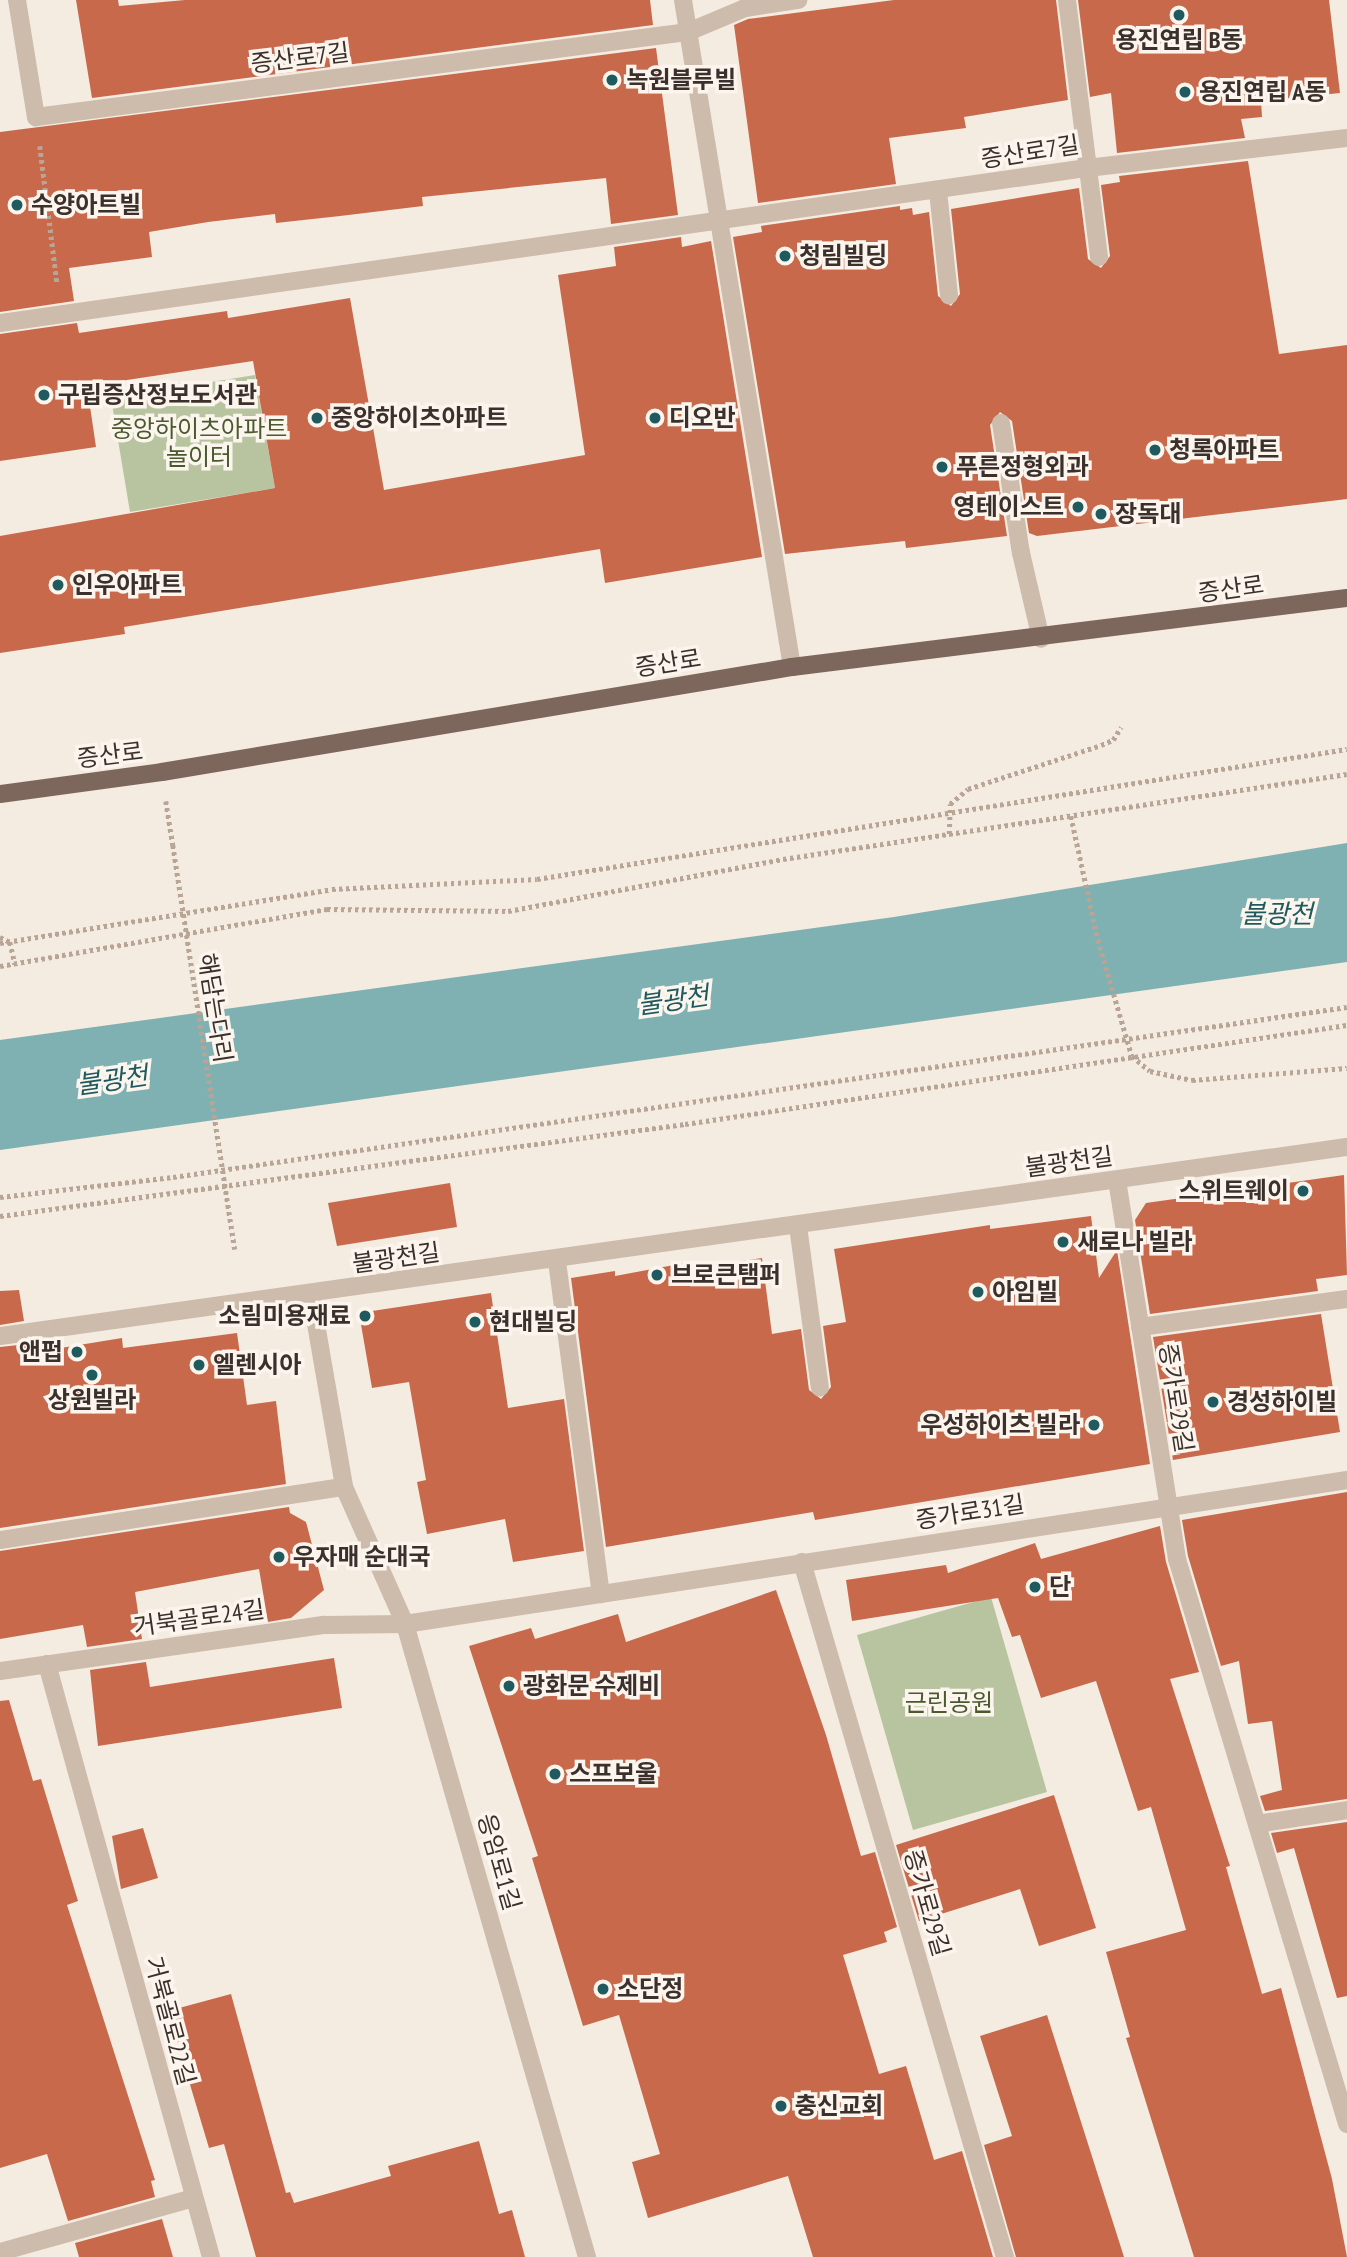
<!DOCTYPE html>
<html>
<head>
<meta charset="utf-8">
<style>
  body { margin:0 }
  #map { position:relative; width:1347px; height:2257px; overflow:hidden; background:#f4ebe1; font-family:"PT Sans Narrow","Noto Sans KR",sans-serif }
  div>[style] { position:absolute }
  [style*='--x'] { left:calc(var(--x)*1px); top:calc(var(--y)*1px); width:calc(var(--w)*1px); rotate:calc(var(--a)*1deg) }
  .green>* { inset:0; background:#b8c4a0 }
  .water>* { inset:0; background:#7fb0b2 }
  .building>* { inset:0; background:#c8694b }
  .path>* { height:4.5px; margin-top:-2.25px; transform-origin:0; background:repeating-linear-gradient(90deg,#b9a596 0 3.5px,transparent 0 7px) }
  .minor>* { height:18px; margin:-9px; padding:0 9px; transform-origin:9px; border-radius:9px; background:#cdbbac }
  .major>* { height:18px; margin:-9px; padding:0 9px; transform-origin:9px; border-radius:9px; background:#7d675c }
  .path-bridge>* { height:4.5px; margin-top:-2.25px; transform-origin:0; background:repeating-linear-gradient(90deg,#b9a596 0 3.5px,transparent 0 7px) }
  .dots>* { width:19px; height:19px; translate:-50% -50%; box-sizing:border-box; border:4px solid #fbf5ee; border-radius:50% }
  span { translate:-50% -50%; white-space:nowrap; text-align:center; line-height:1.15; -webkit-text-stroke:7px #fbf5ee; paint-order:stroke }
  .poi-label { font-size:24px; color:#3b302b; font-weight:700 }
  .left { translate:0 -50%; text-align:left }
  .right { translate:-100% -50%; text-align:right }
  .street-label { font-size:24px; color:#3b302b }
  .park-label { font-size:24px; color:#4a5a2e }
  .water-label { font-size:26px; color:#1f5a5e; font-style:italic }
</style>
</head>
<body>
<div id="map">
  <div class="green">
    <i style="clip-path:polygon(255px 375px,275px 488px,130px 512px,111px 398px)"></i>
    <i style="clip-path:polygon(991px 1597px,1047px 1792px,913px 1830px,857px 1635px)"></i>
  </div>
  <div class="water">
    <i style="clip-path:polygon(1347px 843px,1347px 962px,0 1150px,0 1040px,894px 917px)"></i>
  </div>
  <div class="building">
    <i style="clip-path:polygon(76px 0,118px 0,119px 6px,185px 0,650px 0,653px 25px,92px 98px)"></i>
    <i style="clip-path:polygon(894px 0,1056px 0,1068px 100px,964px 117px,966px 128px,889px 138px,896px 184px,758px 203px,734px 25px,748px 19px)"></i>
    <i style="clip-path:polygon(1078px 0,1329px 0,1340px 93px,1261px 101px,1262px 117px,1241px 119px,1245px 138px,1117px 153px,1111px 93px,1090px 97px)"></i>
    <i style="clip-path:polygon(656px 48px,678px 215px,611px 224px,606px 178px,422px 197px,423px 206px,340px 216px,276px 223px,275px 214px,208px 222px,149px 232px,152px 257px,69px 268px,74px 301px,0 312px,0 132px)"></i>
    <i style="clip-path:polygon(1248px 161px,1279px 354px,1347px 345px,1347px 499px,1037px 536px,1029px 533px,1012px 421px,1000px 412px,990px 425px,1007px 536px,906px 548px,905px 541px,785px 554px,733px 237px,762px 232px,761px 226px,900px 206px,900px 210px,912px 208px,913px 215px,929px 212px,938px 296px,951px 306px,960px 294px,951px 209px,1079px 188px,1088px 259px,1101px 268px,1110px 256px,1101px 185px,1120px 182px,1119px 176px)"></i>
    <i style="clip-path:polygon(681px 237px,682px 247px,711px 241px,762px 557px,605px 583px,600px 549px,124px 627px,125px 634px,0 653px,0 536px,275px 488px,253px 361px,87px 386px,96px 447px,0 461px,0 334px,77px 323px,79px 333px,227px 311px,228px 318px,350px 298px,384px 490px,585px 455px,558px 275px,616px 266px,614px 247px)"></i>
    <i style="clip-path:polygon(1344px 1175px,1347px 1275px,1316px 1279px,1318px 1291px,1150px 1314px,1135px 1220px,1146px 1203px)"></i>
    <i style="clip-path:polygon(450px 1183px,457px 1227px,337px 1246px,328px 1203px)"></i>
    <i style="clip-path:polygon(1091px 1216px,1099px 1278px,1117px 1250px,1150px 1464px,815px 1520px,813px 1512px,606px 1547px,571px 1278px,615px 1271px,615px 1276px,674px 1265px,675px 1271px,762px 1258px,772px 1334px,801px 1329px,809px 1390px,821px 1399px,831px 1387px,823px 1326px,846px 1322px,834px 1249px,990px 1225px,990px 1229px)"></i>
    <i style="clip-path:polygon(19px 1290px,24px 1321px,0 1325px,0 1291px)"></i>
    <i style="clip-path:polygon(491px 1293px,508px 1408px,564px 1399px,584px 1551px,513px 1562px,505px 1519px,427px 1534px,417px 1482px,426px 1480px,409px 1382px,372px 1388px,359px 1313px)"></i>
    <i style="clip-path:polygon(1321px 1314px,1340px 1432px,1173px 1460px,1153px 1337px)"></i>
    <i style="clip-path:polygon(237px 1333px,247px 1405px,276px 1401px,286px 1484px,0 1528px,0 1347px,28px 1344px,30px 1353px,122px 1338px,123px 1348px)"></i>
    <i style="clip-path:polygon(1347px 1492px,1347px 1799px,1265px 1811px,1260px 1796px,1282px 1790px,1272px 1721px,1248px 1724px,1239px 1661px,1221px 1666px,1188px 1556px,1182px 1520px)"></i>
    <i style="clip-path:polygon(289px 1507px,290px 1513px,306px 1522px,324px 1590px,291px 1618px,268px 1622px,259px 1569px,135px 1592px,142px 1639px,87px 1647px,83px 1625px,0 1639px,0 1551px)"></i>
    <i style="clip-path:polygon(1160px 1526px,1166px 1562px,1199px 1672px,1170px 1679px,1230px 1866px,1226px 1867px,1262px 1994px,1281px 1988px,1332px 2179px,1347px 2257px,1194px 2257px,1126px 2038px,1130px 2037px,1106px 1952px,1186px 1930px,1151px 1807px,1138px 1811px,1096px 1681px,1041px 1698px,1020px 1635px,1012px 1637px,998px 1598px,852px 1621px,846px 1580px,946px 1565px,948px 1573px,1035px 1543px,1041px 1559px)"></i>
    <i style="clip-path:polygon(776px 1590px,826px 1735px,861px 1856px,875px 1852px,897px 1927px,884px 1932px,887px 1942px,843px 1955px,879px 2074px,906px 2066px,934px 2160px,962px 2151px,993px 2257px,813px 2257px,788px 2176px,648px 2218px,632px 2162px,660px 2154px,619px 2015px,583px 2026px,532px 1858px,538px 1856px,469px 1646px,531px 1628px,535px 1639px,618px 1614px,626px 1642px)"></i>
    <i style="clip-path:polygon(334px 1658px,342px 1708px,98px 1746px,90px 1670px,146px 1662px,150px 1687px)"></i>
    <i style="clip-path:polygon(9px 1700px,33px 1781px,41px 1779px,78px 1901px,67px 1905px,155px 2180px,151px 2181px,155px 2197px,68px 2221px,47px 2154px,0 2168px,0 1701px)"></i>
    <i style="clip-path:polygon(1054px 1795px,1096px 1928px,1039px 1946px,1020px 1889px,919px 1921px,896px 1845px)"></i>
    <i style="clip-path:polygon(1347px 1822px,1347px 1996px,1337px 1998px,1294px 1848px,1277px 1853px,1271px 1833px)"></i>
    <i style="clip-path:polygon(143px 1828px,158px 1878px,121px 1889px,112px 1836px)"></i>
    <i style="clip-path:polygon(231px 1994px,286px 2193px,290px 2192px,294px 2203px,391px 2176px,388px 2166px,479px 2141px,499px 2214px,512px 2210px,525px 2257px,256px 2257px,224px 2144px,209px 2148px,168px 2011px)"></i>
    <i style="clip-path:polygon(1047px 2015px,1124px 2257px,1016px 2257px,984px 2145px,1012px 2136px,980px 2036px)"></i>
    <i style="clip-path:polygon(162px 2219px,173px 2257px,79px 2257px,75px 2243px)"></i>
  </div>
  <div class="path">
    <i style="--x:40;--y:146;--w:138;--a:82.9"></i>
    <i style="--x:166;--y:801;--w:45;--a:81"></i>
    <i style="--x:1071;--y:816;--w:127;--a:77.7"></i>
    <i style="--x:1098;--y:940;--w:121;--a:73.7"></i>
    <i style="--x:1132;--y:1056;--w:23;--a:40"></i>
    <i style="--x:1150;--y:1071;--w:43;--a:12.1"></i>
    <i style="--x:1192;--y:1080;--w:155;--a:-4.4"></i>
    <i style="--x:949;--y:834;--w:30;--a:-88"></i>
    <i style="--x:950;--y:804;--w:23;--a:-40"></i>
    <i style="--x:968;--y:789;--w:140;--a:-18.3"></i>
    <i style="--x:1101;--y:745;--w:13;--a:-23"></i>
    <i style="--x:1113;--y:740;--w:15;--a:-58"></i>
    <i style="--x:0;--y:937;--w:11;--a:27"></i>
    <i style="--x:10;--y:942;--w:23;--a:77"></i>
    <i style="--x:0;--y:943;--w:336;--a:-9.2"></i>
    <i style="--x:332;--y:889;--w:205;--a:-2.8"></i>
    <i style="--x:537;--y:879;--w:820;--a:-9.12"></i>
    <i style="--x:0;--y:966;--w:332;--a:-9.9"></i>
    <i style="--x:327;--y:909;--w:181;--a:0.6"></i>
    <i style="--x:508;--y:911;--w:280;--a:-10.7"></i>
    <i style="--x:783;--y:859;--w:570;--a:-8.57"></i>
    <i style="--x:0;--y:1197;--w:174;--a:-6.6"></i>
    <i style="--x:173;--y:1177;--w:1186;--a:-8.24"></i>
    <i style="--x:0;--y:1216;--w:691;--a:-7.65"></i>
    <i style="--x:685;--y:1124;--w:669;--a:-8.51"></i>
  </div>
  <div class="minor">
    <i style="--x:17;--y:0;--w:119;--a:80.8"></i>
    <i style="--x:36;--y:117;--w:658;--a:-7.43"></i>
    <i style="--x:688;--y:32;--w:62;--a:-22.8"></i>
    <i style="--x:745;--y:8;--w:54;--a:-8.6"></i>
    <i style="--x:683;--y:0;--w:676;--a:80.72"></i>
    <i style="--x:1067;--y:0;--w:259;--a:82.9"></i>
    <i style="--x:938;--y:191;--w:105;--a:84"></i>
    <i style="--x:0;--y:323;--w:1098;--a:-8.12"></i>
    <i style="--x:1087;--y:168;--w:262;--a:-6.6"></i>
    <i style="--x:1001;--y:423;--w:132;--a:81.3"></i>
    <i style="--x:1021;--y:553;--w:88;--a:76.9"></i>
    <i style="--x:1117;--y:1180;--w:384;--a:81"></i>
    <i style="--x:1177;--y:1559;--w:590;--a:73.25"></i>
    <i style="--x:798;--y:1226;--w:163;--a:82.3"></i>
    <i style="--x:557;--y:1261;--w:336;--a:82.5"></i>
    <i style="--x:311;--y:1295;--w:195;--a:80.2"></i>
    <i style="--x:344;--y:1487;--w:150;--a:66"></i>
    <i style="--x:405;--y:1624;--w:659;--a:73.96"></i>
    <i style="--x:1140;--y:1327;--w:209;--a:-7.7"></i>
    <i style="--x:0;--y:1336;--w:1360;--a:-7.99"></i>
    <i style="--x:0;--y:1540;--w:348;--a:-8.8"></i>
    <i style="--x:802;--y:1562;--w:724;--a:73.72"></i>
    <i style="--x:47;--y:1664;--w:615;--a:74.54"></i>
    <i style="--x:0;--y:1671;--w:328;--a:-8.1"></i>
    <i style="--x:325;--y:1625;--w:80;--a:-0.7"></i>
    <i style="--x:405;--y:1624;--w:953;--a:-8.69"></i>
    <i style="--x:1257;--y:1824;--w:91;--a:-8.8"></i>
    <i style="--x:0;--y:2252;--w:200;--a:-15.6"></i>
  </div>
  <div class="major">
    <i style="--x:0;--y:794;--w:163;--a:-7.7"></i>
    <i style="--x:162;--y:772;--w:639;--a:-9.46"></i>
    <i style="--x:792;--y:667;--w:559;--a:-7.09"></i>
  </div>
  <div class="path-bridge">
    <i style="--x:173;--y:845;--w:409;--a:81.3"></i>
  </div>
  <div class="dots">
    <i style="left:1179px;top:15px;background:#1f5a5e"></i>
    <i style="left:612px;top:80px;background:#1f5a5e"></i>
    <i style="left:1185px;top:92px;background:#1f5a5e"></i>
    <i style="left:17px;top:205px;background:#1f5a5e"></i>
    <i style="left:785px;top:256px;background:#1f5a5e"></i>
    <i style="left:44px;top:395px;background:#1f5a5e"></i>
    <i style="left:317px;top:418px;background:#1f5a5e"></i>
    <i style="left:655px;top:418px;background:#1f5a5e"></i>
    <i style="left:1155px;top:450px;background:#1f5a5e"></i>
    <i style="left:942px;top:467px;background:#1f5a5e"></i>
    <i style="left:1078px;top:507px;background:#1f5a5e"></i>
    <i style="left:1101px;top:514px;background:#1f5a5e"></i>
    <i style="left:58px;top:585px;background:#1f5a5e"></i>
    <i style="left:1303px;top:1191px;background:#1f5a5e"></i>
    <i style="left:1063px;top:1242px;background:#1f5a5e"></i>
    <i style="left:657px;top:1275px;background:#1f5a5e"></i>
    <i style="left:978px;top:1292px;background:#1f5a5e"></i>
    <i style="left:365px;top:1316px;background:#1f5a5e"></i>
    <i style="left:475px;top:1322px;background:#1f5a5e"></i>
    <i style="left:77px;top:1352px;background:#1f5a5e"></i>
    <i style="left:199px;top:1365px;background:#1f5a5e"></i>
    <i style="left:92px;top:1375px;background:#1f5a5e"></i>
    <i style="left:1213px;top:1402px;background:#1f5a5e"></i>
    <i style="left:1094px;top:1425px;background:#1f5a5e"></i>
    <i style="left:279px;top:1557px;background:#1f5a5e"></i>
    <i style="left:1035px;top:1587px;background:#1f5a5e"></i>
    <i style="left:509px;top:1686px;background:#1f5a5e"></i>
    <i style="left:555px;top:1774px;background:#1f5a5e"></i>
    <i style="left:603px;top:1989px;background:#1f5a5e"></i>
    <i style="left:781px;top:2106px;background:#1f5a5e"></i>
  </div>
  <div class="poi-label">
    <span style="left:1179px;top:40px">용진연립 B동</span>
    <span class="left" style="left:626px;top:80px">녹원블루빌</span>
    <span class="left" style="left:1199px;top:92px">용진연립 A동</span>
    <span class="left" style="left:31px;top:205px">수양아트빌</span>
    <span class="left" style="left:799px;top:256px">청림빌딩</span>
    <span class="left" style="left:58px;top:395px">구립증산정보도서관</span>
    <span class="left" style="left:331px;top:418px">중앙하이츠아파트</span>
    <span class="left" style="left:669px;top:418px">디오반</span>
    <span class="left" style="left:1169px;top:450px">청록아파트</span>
    <span class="left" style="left:956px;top:467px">푸른정형외과</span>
    <span class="right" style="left:1064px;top:507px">영테이스트</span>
    <span class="left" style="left:1115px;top:514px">장독대</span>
    <span class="left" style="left:72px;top:585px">인우아파트</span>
    <span class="right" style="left:1289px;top:1191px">스위트웨이</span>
    <span class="left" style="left:1077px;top:1242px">새로나 빌라</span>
    <span class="left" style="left:671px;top:1275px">브로큰탬퍼</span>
    <span class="left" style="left:992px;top:1292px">아임빌</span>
    <span class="right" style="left:351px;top:1316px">소림미용재료</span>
    <span class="left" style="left:489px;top:1322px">현대빌딩</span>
    <span class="right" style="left:63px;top:1352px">앤펍</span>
    <span class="left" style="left:213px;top:1365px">엘렌시아</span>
    <span style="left:92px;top:1400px">상원빌라</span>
    <span class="left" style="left:1227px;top:1402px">경성하이빌</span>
    <span class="right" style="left:1080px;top:1425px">우성하이츠 빌라</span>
    <span class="left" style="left:293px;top:1557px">우자매 순대국</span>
    <span class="left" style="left:1049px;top:1587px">단</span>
    <span class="left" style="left:523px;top:1686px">광화문 수제비</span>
    <span class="left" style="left:569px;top:1774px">스프보울</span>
    <span class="left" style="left:617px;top:1989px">소단정</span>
    <span class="left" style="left:795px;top:2106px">충신교회</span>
  </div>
  <div class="street-label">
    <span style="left:300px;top:58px;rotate:-7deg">증산로7길</span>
    <span style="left:1030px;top:152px;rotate:-9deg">증산로7길</span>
    <span style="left:1231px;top:589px;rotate:-8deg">증산로</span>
    <span style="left:668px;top:663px;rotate:-9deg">증산로</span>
    <span style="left:110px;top:755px;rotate:-7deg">증산로</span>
    <span style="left:215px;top:1008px;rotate:81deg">해담는다리</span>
    <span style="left:1069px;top:1162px;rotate:-8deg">불광천길</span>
    <span style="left:396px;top:1258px;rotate:-8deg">불광천길</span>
    <span style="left:1176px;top:1398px;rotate:81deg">증가로29길</span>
    <span style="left:970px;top:1512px;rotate:-9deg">증가로31길</span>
    <span style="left:199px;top:1618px;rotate:-8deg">거북골로24길</span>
    <span style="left:499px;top:1862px;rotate:74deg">응암로1길</span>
    <span style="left:927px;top:1903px;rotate:74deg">증가로29길</span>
    <span style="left:170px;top:2021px;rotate:75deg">거북골로22길</span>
  </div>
  <div class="park-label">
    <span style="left:199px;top:443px">중앙하이츠아파트<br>놀이터</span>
    <span style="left:949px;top:1703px">근린공원</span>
  </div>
  <div class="water-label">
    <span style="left:1277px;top:914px">불광천</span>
    <span style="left:673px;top:1000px;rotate:-8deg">불광천</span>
    <span style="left:112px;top:1080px;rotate:-8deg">불광천</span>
  </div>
</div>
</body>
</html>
